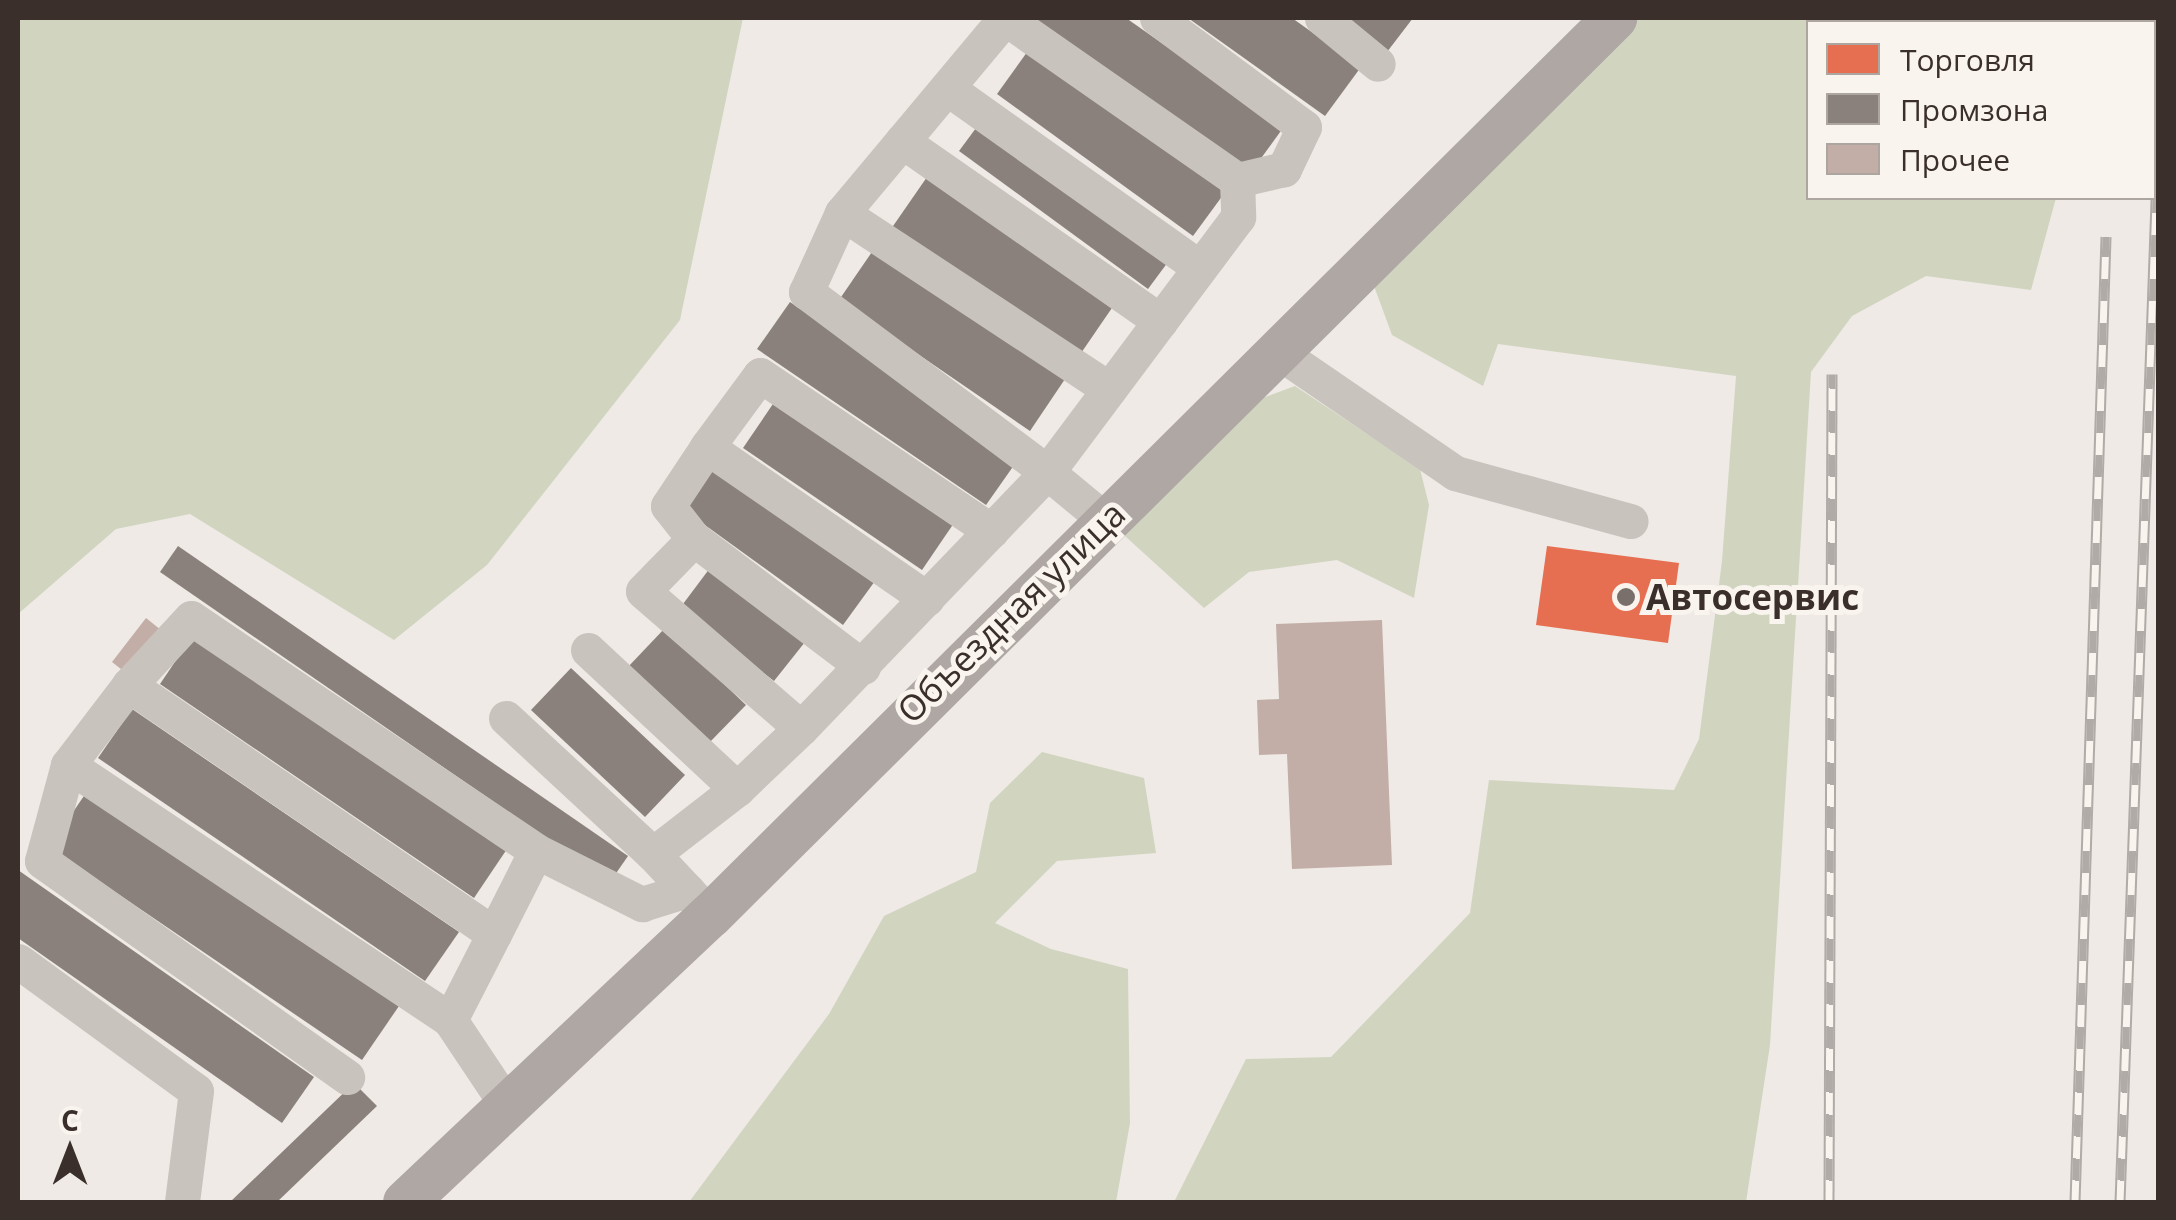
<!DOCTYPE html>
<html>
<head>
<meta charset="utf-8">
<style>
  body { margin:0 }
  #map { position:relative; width:2176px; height:1220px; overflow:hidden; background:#efeae5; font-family:"Open Sans",sans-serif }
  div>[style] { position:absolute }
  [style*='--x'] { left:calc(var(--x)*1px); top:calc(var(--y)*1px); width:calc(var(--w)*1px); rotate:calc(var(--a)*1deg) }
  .green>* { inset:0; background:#d1d5c0 }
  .shops>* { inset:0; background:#e76f51 }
  .industry>* { inset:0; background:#8a817c }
  .building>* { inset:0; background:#c2aea7 }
  .minor>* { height:35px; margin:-17.5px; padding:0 17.5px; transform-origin:17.5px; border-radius:17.5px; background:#c9c3be }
  .major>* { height:45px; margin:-22.5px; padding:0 22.5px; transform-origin:22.5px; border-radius:22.5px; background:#aea7a3 }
  .rail>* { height:11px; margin-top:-5.5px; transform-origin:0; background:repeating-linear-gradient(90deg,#faf4ee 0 22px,#b1aba8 0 44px); box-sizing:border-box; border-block:2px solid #b1aba8 }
  .dots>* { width:28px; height:28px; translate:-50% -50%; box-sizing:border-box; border:5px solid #faf4ee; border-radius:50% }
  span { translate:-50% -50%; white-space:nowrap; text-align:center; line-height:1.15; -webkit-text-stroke:10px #faf4ee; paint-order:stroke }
  .poi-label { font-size:35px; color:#3a2f2b; font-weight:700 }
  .left { translate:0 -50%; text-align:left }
  .street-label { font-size:35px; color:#3a2f2b }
  .frame { position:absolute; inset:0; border:20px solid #3a2f2b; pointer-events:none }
  .legend { position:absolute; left:1806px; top:20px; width:350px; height:180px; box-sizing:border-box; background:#faf4ee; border:2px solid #ada5a0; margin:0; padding:12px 18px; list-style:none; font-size:30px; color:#3a2f2b }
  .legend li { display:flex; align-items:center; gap:20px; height:50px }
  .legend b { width:50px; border:2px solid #ada5a0 }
  .north { position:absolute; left:20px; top:1100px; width:100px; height:100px; -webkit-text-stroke:8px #faf4ee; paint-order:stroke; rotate:0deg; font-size:28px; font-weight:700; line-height:40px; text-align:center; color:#3a2f2b }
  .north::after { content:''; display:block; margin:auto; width:35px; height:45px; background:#3a2f2b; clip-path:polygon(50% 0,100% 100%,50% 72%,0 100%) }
</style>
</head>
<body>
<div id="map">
  <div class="green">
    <i style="clip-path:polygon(18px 18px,743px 18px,680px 320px,487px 565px,394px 640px,190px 514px,116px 529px,18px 614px)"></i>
    <i style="clip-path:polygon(1634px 18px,2158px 18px,2154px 74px,2154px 22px,1808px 22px,1808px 198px,2056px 198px,2031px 290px,1926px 276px,1852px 316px,1811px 372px,1770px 1045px,1746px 1202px,1174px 1202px,1246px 1059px,1331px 1057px,1470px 913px,1489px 780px,1674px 790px,1699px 739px,1722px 561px,1736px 376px,1498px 344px,1483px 386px,1392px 335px,1374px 286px)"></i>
    <i style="clip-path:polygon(1295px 386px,1420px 469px,1429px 505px,1414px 598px,1337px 560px,1249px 572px,1204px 608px,1125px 536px,1257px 400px)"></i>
    <i style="clip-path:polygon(1042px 752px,1144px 778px,1156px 853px,1057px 861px,995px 923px,1051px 949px,1128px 969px,1130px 1123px,1116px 1202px,689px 1202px,829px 1014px,884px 916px,976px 872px,990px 803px)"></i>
  </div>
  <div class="shops">
    <i style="clip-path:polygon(1547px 546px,1679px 563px,1668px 643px,1536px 625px)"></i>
  </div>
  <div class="industry">
    <i style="clip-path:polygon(1032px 18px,1126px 18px,1283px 128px,1251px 172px)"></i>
    <i style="clip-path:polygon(1188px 18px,1292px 18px,1361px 67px,1325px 116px)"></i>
    <i style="clip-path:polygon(1341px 18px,1413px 18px,1387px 52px)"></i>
    <i style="clip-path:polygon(1030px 48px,1226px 191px,1193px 236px,997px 94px)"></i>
    <i style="clip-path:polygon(979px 124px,1168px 262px,1148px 289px,959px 151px)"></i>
    <i style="clip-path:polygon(927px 177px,1114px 305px,1079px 356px,891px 229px)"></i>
    <i style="clip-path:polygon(874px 249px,1065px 379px,1030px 431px,839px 300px)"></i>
    <i style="clip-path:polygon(790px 302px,1019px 458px,986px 505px,757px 349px)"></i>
    <i style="clip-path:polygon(775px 401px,954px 523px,922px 570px,743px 448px)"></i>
    <i style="clip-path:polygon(712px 463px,875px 581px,843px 625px,680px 507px)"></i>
    <i style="clip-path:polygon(178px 546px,628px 856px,610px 882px,160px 572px)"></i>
    <i style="clip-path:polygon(710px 568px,805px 642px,774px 681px,680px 608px)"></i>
    <i style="clip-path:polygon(665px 628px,746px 705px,708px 744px,627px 668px)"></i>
    <i style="clip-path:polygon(193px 635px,507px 849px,474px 898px,160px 684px)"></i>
    <i style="clip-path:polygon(571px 668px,685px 775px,645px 817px,531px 710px)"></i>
    <i style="clip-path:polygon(132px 709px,459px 932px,425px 981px,98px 758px)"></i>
    <i style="clip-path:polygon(86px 793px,399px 1006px,362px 1060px,49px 847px)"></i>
    <i style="clip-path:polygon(18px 870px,314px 1077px,282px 1123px,18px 938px)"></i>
    <i style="clip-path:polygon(354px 1083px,377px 1106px,277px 1202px,230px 1202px)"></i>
  </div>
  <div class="building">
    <i style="clip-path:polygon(146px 618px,161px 630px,126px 673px,112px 662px)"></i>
    <i style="clip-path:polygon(1382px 620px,1392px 865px,1292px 869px,1287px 754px,1259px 755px,1257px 700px,1279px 699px,1276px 624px)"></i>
  </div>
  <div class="minor">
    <i style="--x:1157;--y:18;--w:183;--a:36.6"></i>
    <i style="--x:1304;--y:127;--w:47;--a:115.5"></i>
    <i style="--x:1284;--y:169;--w:48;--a:166.8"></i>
    <i style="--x:1322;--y:18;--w:72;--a:39.4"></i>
    <i style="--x:947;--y:88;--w:310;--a:35.4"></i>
    <i style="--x:902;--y:141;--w:315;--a:34.9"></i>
    <i style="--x:842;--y:213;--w:254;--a:-50.1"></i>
    <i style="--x:1005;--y:18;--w:283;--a:34.9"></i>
    <i style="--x:1237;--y:180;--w:37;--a:88"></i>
    <i style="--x:1238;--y:217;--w:319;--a:126.8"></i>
    <i style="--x:1047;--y:472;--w:75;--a:39.6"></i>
    <i style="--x:1277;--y:351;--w:216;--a:34.4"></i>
    <i style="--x:1455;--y:473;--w:182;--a:15.3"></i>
    <i style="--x:707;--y:447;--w:89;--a:-53.6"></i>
    <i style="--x:760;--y:375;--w:279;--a:34"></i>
    <i style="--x:694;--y:539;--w:42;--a:-128.2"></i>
    <i style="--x:668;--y:506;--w:71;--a:-56.5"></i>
    <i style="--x:707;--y:447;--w:267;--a:34.6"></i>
    <i style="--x:588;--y:650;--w:204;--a:43"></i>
    <i style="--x:129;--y:685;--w:101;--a:127.3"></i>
    <i style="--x:68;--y:765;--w:459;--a:33.7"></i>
    <i style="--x:506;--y:718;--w:200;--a:42.8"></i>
    <i style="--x:801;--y:728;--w:209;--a:-139.1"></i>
    <i style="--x:643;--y:591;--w:73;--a:-45.6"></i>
    <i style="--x:694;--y:539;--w:212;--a:37.1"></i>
    <i style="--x:68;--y:765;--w:99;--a:105.2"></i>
    <i style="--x:42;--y:861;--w:374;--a:35.3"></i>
    <i style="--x:536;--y:851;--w:119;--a:26.6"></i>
    <i style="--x:642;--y:904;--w:47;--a:-17.3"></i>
    <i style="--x:710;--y:915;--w:83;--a:-133.1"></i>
    <i style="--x:653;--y:854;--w:106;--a:-37.7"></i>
    <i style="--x:737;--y:789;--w:88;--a:-43.6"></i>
    <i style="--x:801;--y:728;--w:355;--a:-46.1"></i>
    <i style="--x:1047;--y:472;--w:301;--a:-143.2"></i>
    <i style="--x:806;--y:292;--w:87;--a:-65.5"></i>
    <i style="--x:842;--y:213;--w:320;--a:33.4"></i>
    <i style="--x:494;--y:934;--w:442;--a:-145.7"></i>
    <i style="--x:129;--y:685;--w:91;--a:-47.2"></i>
    <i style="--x:191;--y:618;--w:416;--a:34"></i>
    <i style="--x:536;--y:851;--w:93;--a:116.8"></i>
    <i style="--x:494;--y:934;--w:97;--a:117.1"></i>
    <i style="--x:450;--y:1020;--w:105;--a:56.3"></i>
    <i style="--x:18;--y:961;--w:220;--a:36.1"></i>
    <i style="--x:196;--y:1091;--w:112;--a:97.2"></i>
  </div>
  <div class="major">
    <i style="--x:405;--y:1202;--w:419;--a:-43.3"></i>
    <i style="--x:710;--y:915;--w:1274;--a:-44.78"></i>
  </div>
  <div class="rail">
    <i style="--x:1829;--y:1202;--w:828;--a:-89.79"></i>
    <i style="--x:2075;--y:1202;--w:966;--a:-88.16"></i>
    <i style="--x:2120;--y:1202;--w:1056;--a:-87.94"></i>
  </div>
  <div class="dots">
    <i style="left:1626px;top:597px;background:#79706c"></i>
  </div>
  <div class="poi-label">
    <span class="left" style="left:1646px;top:597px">Автосервис</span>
  </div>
  <div class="street-label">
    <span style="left:1011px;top:612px;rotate:-44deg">Объездная улица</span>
  </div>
  <div class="frame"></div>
  <ul class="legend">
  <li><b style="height:28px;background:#e76f51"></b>Торговля</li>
  <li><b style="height:28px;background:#8a817c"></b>Промзона</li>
  <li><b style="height:28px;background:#c2aea7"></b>Прочее</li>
  </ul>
  <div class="north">С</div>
</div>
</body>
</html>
